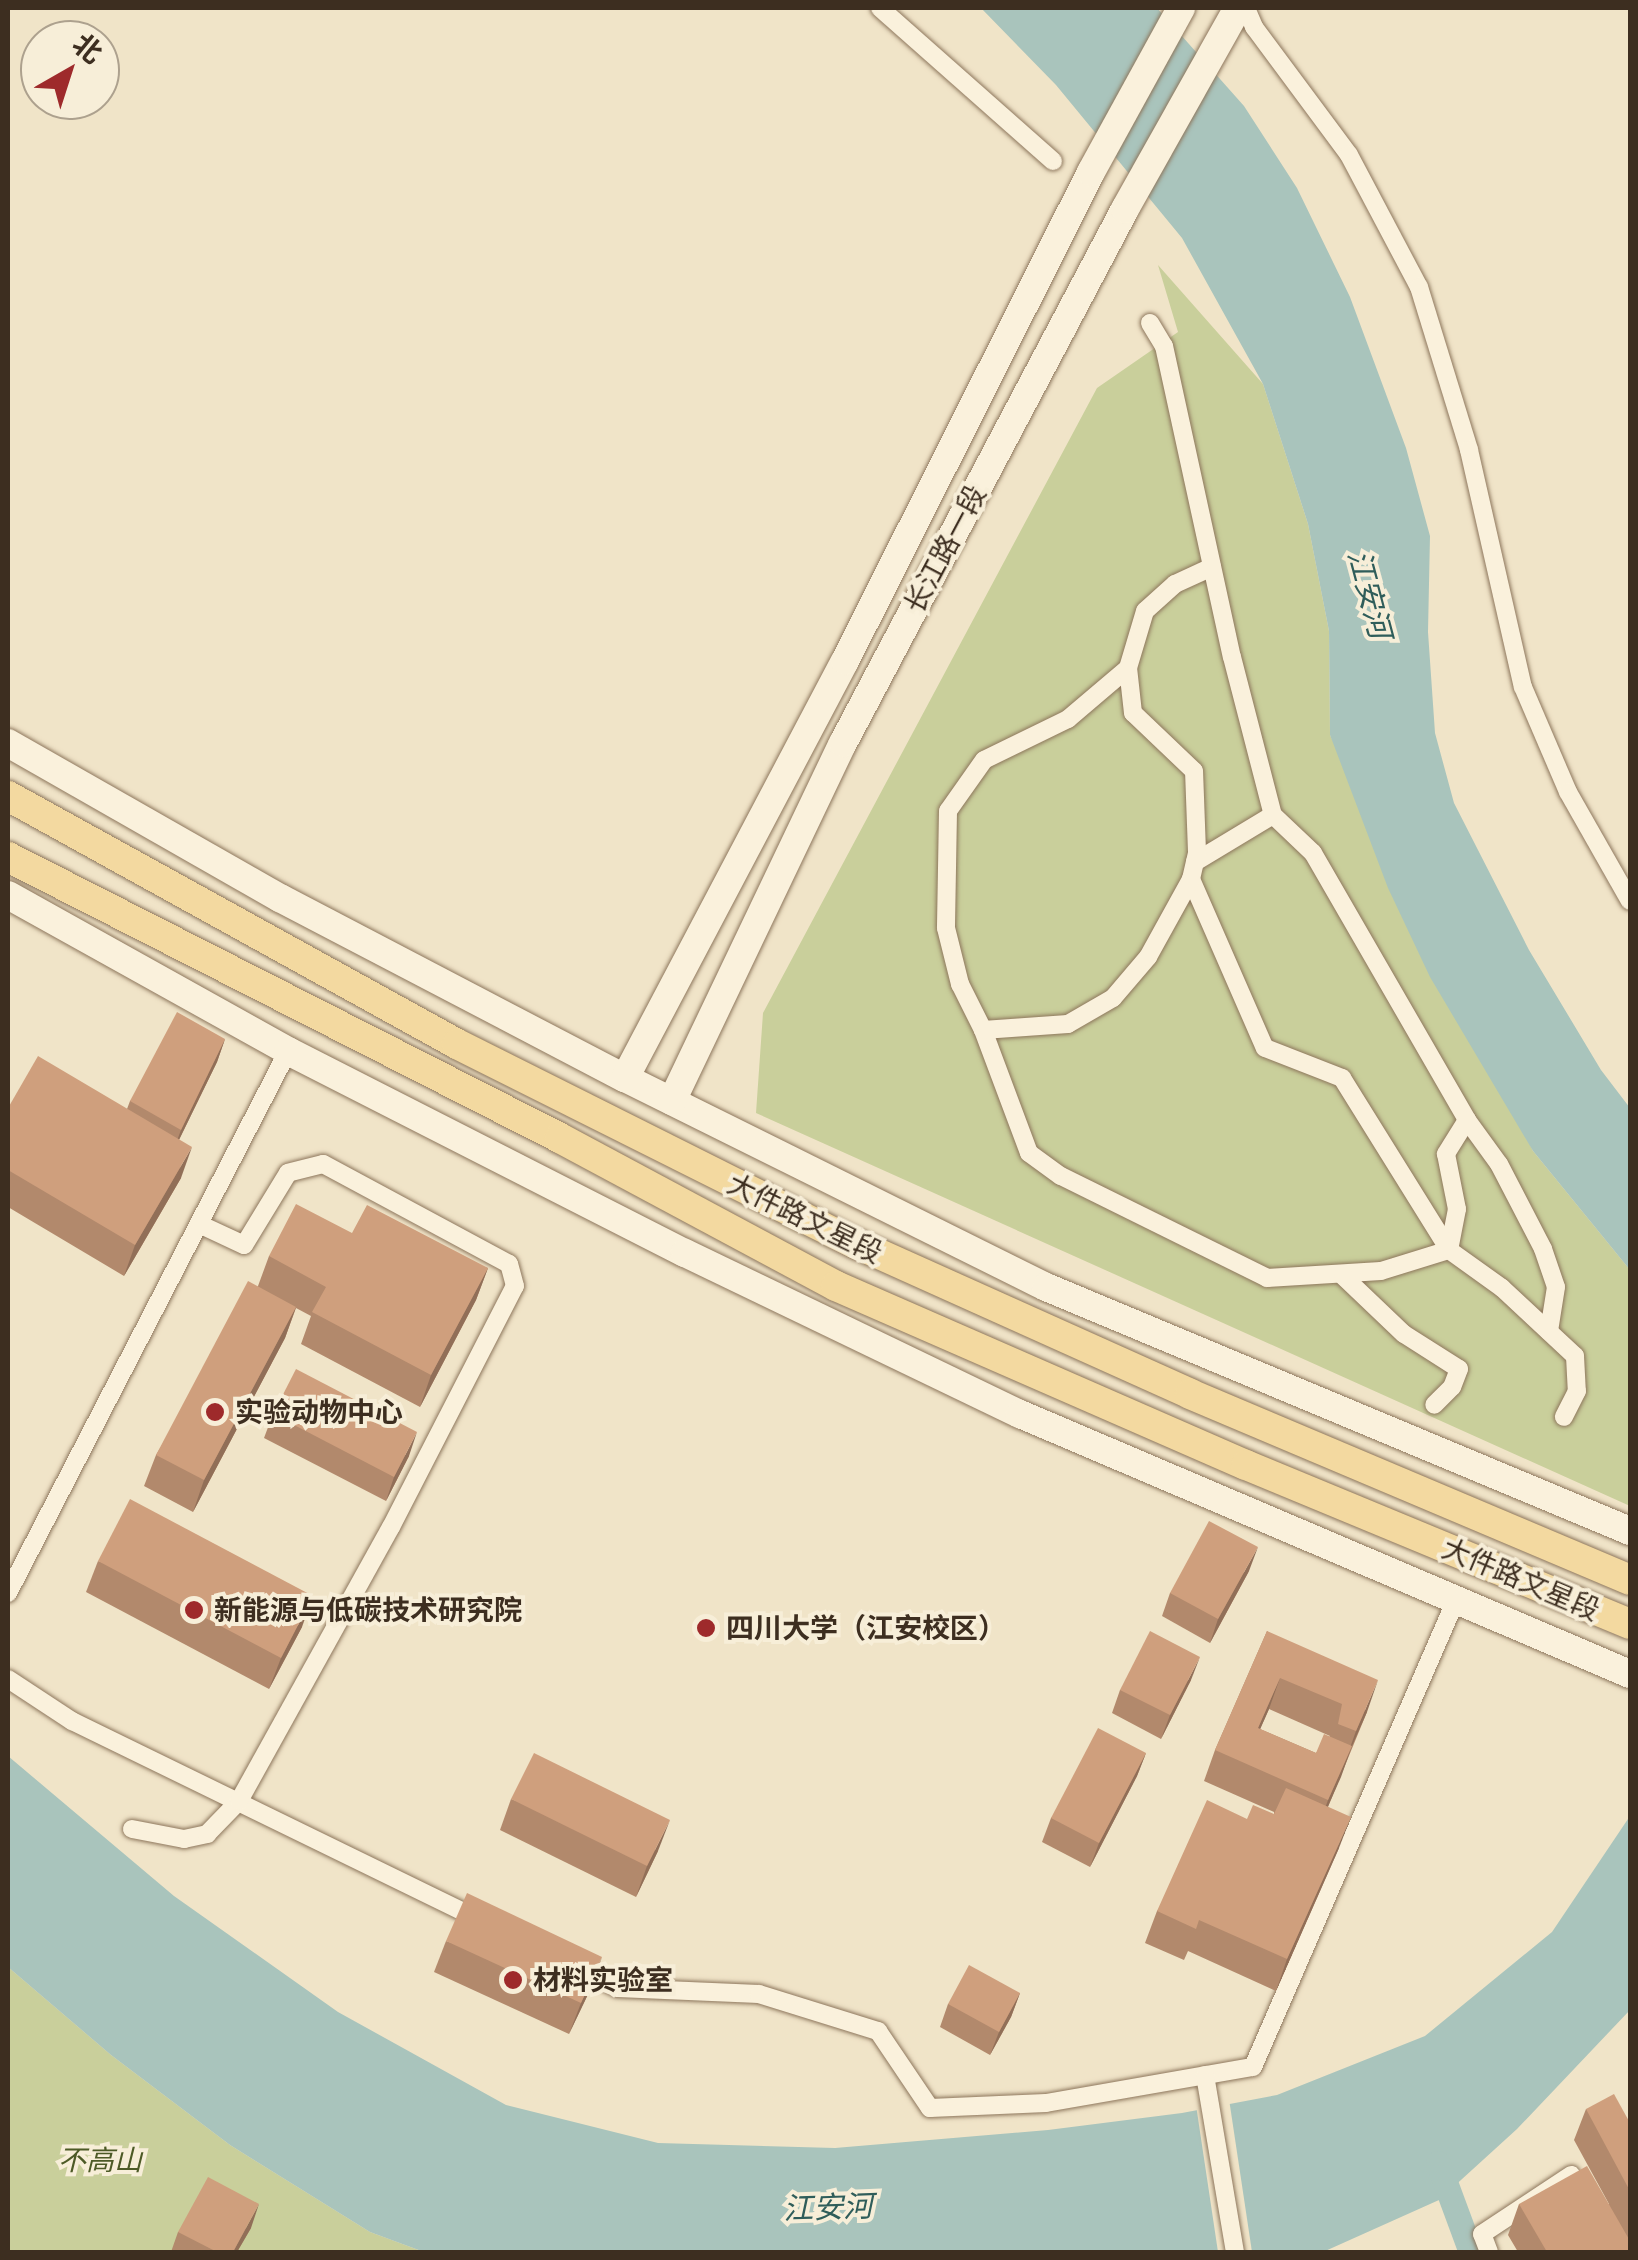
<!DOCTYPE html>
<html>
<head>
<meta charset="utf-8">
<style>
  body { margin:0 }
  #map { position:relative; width:1638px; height:2260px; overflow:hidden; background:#f0e4c8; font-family:Lora,"Noto Sans SC",serif }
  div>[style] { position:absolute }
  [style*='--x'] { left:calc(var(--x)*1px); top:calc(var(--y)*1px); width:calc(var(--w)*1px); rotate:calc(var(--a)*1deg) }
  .green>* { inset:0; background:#c9cf9b }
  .water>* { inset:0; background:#a9c4bc }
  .pier>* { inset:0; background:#f0e4c8 }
  .canal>* { height:25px; margin:-12.5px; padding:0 12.5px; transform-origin:12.5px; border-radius:12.5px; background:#a9c4bc }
  .roads { filter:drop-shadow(0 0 2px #8d765c) drop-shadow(0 0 2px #8d765c) }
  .street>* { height:18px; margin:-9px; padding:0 9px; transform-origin:9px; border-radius:9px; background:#faf1dc }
  .secondary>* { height:28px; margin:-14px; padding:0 14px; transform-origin:14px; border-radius:14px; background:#faf1dc }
  .primary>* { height:30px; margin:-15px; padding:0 15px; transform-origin:15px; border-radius:15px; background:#f3d9a0 }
  .wall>* { inset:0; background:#b2896c }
  .shaded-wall>* { inset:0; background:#916f58 }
  .building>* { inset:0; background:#cf9f7d }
  .dots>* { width:28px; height:28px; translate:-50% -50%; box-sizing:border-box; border:5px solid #f7eed8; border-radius:50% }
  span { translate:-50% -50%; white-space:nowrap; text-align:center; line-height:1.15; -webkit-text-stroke:8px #f7eed8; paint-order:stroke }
  .street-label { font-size:28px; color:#3d2e20 }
  .poi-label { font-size:28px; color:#3d2e20; font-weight:700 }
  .left { translate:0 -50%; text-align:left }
  .park-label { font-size:28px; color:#4d5a26; font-style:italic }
  .water-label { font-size:30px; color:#2f5d5a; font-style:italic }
  .frame { position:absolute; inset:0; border:10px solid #3d2e20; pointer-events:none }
  .north { position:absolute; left:20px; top:20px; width:100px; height:100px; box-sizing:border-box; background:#f7eed8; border:2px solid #ada18e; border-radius:50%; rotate:39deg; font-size:28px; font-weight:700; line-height:40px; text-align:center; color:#3d2e20 }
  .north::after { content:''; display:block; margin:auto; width:35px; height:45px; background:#9e2a2b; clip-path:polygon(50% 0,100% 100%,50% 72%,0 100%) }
</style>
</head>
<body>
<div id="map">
  <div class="green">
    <i style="clip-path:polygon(1158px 265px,1263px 384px,1308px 524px,1329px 631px,1330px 735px,1533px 1151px,1630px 1270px,1630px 1506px,756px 1113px,763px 1013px,1097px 388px,1178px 332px)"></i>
    <i style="clip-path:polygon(8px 1967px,111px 2055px,230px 2145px,370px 2232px,424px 2252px,8px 2252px)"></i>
  </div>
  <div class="water">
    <i style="clip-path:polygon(981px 8px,1157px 8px,1244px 106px,1297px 188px,1350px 297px,1406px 448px,1430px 536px,1428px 632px,1435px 733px,1454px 803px,1529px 950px,1601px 1070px,1630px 1108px,1630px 1270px,1533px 1151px,1430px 977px,1388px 888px,1330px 735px,1329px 631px,1308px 524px,1263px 384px,1182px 238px,1056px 85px)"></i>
    <i style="clip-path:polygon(8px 1756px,174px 1896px,338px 2012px,506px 2105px,658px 2143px,835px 2148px,1048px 2130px,1182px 2113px,1277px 2095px,1425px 2036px,1552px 1932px,1630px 1816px,1630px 2010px,1517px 2129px,1439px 2200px,1323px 2252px,424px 2252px,370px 2232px,230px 2145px,111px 2055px,8px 1967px)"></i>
  </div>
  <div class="pier">
    <i style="clip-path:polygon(1229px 2099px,1252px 2252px,1218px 2252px,1196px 2105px)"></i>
  </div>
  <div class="canal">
    <i style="--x:1438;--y:2163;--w:95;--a:69.7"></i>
  </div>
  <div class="roads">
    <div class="street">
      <i style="--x:880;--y:8;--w:231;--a:41.5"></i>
      <i style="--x:1246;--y:8;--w:21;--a:67"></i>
      <i style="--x:1254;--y:27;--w:159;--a:53.4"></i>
      <i style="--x:1349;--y:155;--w:149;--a:62.1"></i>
      <i style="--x:1419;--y:287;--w:170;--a:72.9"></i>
      <i style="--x:1469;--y:450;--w:243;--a:77.2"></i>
      <i style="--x:1523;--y:687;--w:114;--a:66.8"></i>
      <i style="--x:1568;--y:792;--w:125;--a:60.4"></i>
      <i style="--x:1150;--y:323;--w:27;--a:59"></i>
      <i style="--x:1164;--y:346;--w:318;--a:77.7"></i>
      <i style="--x:1232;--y:657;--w:163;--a:75.5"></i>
      <i style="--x:1273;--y:815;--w:55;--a:43.5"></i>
      <i style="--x:1313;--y:853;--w:308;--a:60"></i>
      <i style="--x:1467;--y:1120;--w:40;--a:122"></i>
      <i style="--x:1446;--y:1154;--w:56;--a:78.7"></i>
      <i style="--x:1457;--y:1209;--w:42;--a:101"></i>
      <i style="--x:1212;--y:567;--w:41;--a:155.3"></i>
      <i style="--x:1175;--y:584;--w:40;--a:138"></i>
      <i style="--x:1145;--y:611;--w:59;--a:106.6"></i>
      <i style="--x:1128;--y:668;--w:79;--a:139.6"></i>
      <i style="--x:1068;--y:719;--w:93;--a:154"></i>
      <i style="--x:984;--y:760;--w:62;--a:125.2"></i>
      <i style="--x:948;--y:811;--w:117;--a:91"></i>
      <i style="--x:946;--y:928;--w:58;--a:76"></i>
      <i style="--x:960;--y:984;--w:51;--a:63.4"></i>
      <i style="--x:983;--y:1030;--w:131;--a:69.5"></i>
      <i style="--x:1029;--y:1153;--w:39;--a:36"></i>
      <i style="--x:1061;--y:1176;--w:230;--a:26.3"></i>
      <i style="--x:1267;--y:1278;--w:114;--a:-3.5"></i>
      <i style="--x:1381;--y:1271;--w:71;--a:-17.2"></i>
      <i style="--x:1449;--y:1250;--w:65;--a:35.6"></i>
      <i style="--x:1502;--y:1288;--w:100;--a:43"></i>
      <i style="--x:1575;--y:1356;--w:35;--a:87"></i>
      <i style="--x:1577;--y:1391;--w:29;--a:117"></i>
      <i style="--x:1195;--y:862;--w:91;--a:-31.1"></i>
      <i style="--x:1191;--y:879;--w:184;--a:66.4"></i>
      <i style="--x:1265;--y:1048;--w:83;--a:21.3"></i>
      <i style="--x:1342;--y:1078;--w:203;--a:58.1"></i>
      <i style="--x:983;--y:1030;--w:85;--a:-4"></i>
      <i style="--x:1068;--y:1024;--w:52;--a:-30"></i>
      <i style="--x:1113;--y:998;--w:54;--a:-49.5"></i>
      <i style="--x:1148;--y:957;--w:89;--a:-61.1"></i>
      <i style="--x:1191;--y:879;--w:28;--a:-77"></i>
      <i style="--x:1197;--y:852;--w:81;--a:-92.1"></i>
      <i style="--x:1194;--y:771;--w:84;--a:-136.4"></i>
      <i style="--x:1133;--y:713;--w:45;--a:-96.3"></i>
      <i style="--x:1467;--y:1120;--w:54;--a:54"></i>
      <i style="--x:1499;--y:1164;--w:96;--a:62.6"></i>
      <i style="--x:1543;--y:1249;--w:40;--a:71.1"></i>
      <i style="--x:1556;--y:1287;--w:45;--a:99"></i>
      <i style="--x:1343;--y:1276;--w:84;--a:43.6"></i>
      <i style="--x:1404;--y:1334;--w:65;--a:32.5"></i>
      <i style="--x:1459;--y:1369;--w:19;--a:111"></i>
      <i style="--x:1452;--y:1387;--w:25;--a:135"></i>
      <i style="--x:8;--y:1593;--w:610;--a:-62.68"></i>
      <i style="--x:8;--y:1679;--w:77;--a:33.3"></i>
      <i style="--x:72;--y:1721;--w:454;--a:26"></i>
      <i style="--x:132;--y:1829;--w:53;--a:10.9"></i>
      <i style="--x:184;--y:1839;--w:24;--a:-12"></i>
      <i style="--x:207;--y:1834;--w:46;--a:-45.9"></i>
      <i style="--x:239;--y:1801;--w:313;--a:-61"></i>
      <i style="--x:391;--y:1527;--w:271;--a:-62.8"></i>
      <i style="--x:515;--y:1286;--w:23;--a:-105"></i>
      <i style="--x:509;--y:1264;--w:211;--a:-151.7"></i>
      <i style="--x:323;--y:1164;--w:36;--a:166"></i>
      <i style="--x:288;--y:1173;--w:84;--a:121.4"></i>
      <i style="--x:244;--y:1245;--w:50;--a:-155"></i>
      <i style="--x:575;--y:1967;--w:48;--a:26"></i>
      <i style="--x:618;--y:1988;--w:141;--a:2.4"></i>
      <i style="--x:759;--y:1994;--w:125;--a:17.3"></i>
      <i style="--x:878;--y:2031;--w:93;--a:56"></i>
      <i style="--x:930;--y:2108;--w:116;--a:-2.5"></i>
      <i style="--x:1046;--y:2103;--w:210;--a:-9.9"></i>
      <i style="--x:1253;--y:2067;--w:507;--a:-66.52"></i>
      <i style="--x:1205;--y:2075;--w:180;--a:80.4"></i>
      <i style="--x:1489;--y:2252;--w:19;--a:-111"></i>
      <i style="--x:1482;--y:2234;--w:107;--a:-33.5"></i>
    </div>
    <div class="secondary">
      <i style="--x:8;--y:743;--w:313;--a:29.7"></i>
      <i style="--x:280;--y:898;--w:389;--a:27.6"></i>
      <i style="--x:625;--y:1078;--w:470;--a:26.4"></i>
      <i style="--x:1046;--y:1287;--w:633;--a:22.68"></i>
      <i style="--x:8;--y:895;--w:321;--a:29.1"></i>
      <i style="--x:288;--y:1051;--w:445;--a:27"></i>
      <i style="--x:685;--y:1253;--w:372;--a:25.7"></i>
      <i style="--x:1020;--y:1414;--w:663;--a:23.09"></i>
      <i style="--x:625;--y:1078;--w:471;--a:-62.2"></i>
      <i style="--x:845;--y:661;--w:547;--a:-63.29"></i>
      <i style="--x:1091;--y:172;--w:187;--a:-61.2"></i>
      <i style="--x:672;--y:1101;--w:397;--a:-64.5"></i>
      <i style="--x:843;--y:743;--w:604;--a:-62.16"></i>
      <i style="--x:1125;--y:209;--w:231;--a:-60.7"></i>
    </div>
    <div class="primary">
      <i style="--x:8;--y:796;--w:513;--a:28.91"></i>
      <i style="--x:457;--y:1044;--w:447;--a:26.6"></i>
      <i style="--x:857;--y:1244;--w:365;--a:24.2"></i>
      <i style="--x:1190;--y:1394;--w:478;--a:22.9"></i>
      <i style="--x:8;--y:857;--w:619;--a:26.98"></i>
      <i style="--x:560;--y:1138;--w:313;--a:28.2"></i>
      <i style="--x:836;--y:1286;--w:447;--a:23.6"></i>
      <i style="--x:1246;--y:1465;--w:416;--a:22.5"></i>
    </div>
  </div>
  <div class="wall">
    <i style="clip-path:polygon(225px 1039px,217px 1062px,179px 1140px,181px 1178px,124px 1276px,8px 1207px,8px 1108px,127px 1109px,130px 1101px)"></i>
    <i style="clip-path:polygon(352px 1233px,488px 1268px,476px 1300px,420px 1407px,301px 1344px,311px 1316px,296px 1308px,285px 1338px,193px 1512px,144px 1486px,156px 1455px,258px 1286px,269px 1256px)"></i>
    <i style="clip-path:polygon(273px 1414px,409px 1456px,386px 1501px,264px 1438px)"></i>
    <i style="clip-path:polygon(98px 1561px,302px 1627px,269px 1689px,86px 1592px)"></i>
    <i style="clip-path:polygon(1249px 1571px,1210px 1643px,1162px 1616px,1170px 1593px)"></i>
    <i style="clip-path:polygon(evenodd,1267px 1631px,1367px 1712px,1328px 1807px,1339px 1848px,1276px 1991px,1188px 1951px,1184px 1960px,1145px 1943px,1157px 1911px,1247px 1819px,1274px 1814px,1274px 1812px,1204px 1781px,1215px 1750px,1267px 1631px,1269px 1709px,1330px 1736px,1316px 1753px,1260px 1729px,1269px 1709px)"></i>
    <i style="clip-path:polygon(1191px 1680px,1161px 1739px,1112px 1713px,1120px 1690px)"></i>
    <i style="clip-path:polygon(1146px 1753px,1137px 1776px,1090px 1867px,1042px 1842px,1051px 1818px)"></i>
    <i style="clip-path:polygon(511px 1799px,658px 1851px,636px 1897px,500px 1830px)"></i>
    <i style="clip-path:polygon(446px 1941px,591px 1988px,569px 2034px,434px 1972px)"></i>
    <i style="clip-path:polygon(1020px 1993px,1011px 2017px,990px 2055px,940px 2027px,948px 2004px)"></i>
    <i style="clip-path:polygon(1586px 2109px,1630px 2123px,1630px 2252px,1518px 2252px,1508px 2235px,1519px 2204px,1609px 2204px,1574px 2140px)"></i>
    <i style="clip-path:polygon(251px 2228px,237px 2252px,171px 2252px,178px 2232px)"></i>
  </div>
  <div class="shaded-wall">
    <i style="clip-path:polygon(225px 1039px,217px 1062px,172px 1154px,181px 1130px)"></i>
    <i style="clip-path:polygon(192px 1147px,181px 1178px,124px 1276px,135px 1245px)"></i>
    <i style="clip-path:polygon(488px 1268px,476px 1300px,420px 1407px,431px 1375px)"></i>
    <i style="clip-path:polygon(296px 1307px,285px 1338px,193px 1512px,204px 1480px)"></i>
    <i style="clip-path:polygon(417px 1432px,409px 1456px,386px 1501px,394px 1477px)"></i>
    <i style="clip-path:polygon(1258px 1547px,1249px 1571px,1210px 1643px,1218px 1619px)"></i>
    <i style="clip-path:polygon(313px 1596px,302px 1627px,269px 1689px,281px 1658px)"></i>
    <i style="clip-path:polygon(1200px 1657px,1191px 1680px,1161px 1739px,1170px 1715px)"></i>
    <i style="clip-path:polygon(1280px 1678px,1269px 1709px,1247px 1759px,1258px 1728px)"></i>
    <i style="clip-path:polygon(1378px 1680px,1367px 1712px,1345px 1762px,1356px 1731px)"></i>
    <i style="clip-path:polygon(1352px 1746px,1341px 1777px,1317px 1831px,1328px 1800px)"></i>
    <i style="clip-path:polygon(1146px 1753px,1137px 1776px,1090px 1867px,1099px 1843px)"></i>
    <i style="clip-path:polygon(1351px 1817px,1339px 1848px,1276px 1991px,1287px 1959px)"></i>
    <i style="clip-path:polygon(670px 1820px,658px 1851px,636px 1897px,647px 1866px)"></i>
    <i style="clip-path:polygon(602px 1957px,591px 1988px,569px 2034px,581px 2003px)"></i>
    <i style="clip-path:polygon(1020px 1993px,1011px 2017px,990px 2055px,999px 2032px)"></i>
    <i style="clip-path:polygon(259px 2204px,251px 2228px,237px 2252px,233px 2252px)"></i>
  </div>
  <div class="building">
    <i style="clip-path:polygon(177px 1012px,225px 1039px,181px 1130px,130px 1101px)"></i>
    <i style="clip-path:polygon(38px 1056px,192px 1147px,135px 1245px,8px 1170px,8px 1108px)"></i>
    <i style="clip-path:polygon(296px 1204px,352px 1233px,367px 1205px,488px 1268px,431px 1375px,312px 1312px,326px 1287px,269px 1256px)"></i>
    <i style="clip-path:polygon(248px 1281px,296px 1307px,204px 1480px,156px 1455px)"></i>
    <i style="clip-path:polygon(296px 1369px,417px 1432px,394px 1477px,273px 1414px)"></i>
    <i style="clip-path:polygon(130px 1499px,313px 1596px,281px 1658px,98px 1561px)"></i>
    <i style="clip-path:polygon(1209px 1521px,1258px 1547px,1218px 1619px,1170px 1593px)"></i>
    <i style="clip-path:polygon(1150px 1631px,1200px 1657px,1170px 1715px,1120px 1690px)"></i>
    <i style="clip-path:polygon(1267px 1631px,1378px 1680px,1356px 1731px,1338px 1724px,1342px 1704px,1280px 1678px,1258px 1728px,1316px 1753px,1324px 1734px,1352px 1746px,1328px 1800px,1215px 1750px)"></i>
    <i style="clip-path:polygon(1098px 1728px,1146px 1753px,1099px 1843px,1051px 1818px)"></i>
    <i style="clip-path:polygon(534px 1753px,670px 1820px,647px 1866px,511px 1799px)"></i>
    <i style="clip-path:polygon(1286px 1788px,1351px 1817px,1287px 1959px,1199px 1920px,1196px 1929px,1157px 1911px,1207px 1800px,1247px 1819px,1253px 1805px,1274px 1814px)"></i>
    <i style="clip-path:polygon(467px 1893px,602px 1957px,581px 2003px,446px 1941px)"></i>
    <i style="clip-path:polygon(969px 1965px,1020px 1993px,999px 2032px,948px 2004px)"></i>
    <i style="clip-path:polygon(1614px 2094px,1630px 2123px,1630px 2191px,1586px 2109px)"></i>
    <i style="clip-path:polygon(1587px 2166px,1630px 2241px,1630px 2252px,1547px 2252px,1519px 2204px)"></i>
    <i style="clip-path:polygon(208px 2177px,259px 2204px,233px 2252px,217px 2252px,178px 2232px)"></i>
  </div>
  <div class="dots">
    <i style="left:215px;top:1412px;background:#9e2a2b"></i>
    <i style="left:194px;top:1610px;background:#9e2a2b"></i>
    <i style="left:706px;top:1628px;background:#9e2a2b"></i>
    <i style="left:513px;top:1980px;background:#9e2a2b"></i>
  </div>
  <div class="street-label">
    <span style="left:945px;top:549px;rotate:-62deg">长江路一段</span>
    <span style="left:805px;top:1218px;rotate:26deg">大件路文星段</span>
    <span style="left:1521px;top:1579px;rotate:23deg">大件路文星段</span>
  </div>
  <div class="poi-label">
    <span class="left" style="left:235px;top:1412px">实验动物中心</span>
    <span class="left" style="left:214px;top:1610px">新能源与低碳技术研究院</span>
    <span class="left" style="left:726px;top:1628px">四川大学（江安校区）</span>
    <span class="left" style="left:533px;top:1980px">材料实验室</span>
  </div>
  <div class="park-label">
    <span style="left:100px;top:2160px">不高山</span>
  </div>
  <div class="water-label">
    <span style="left:1370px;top:594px;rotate:75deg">江安河</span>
    <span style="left:828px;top:2207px;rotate:-2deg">江安河</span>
  </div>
  <div class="frame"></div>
  <div class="north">北</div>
</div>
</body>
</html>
